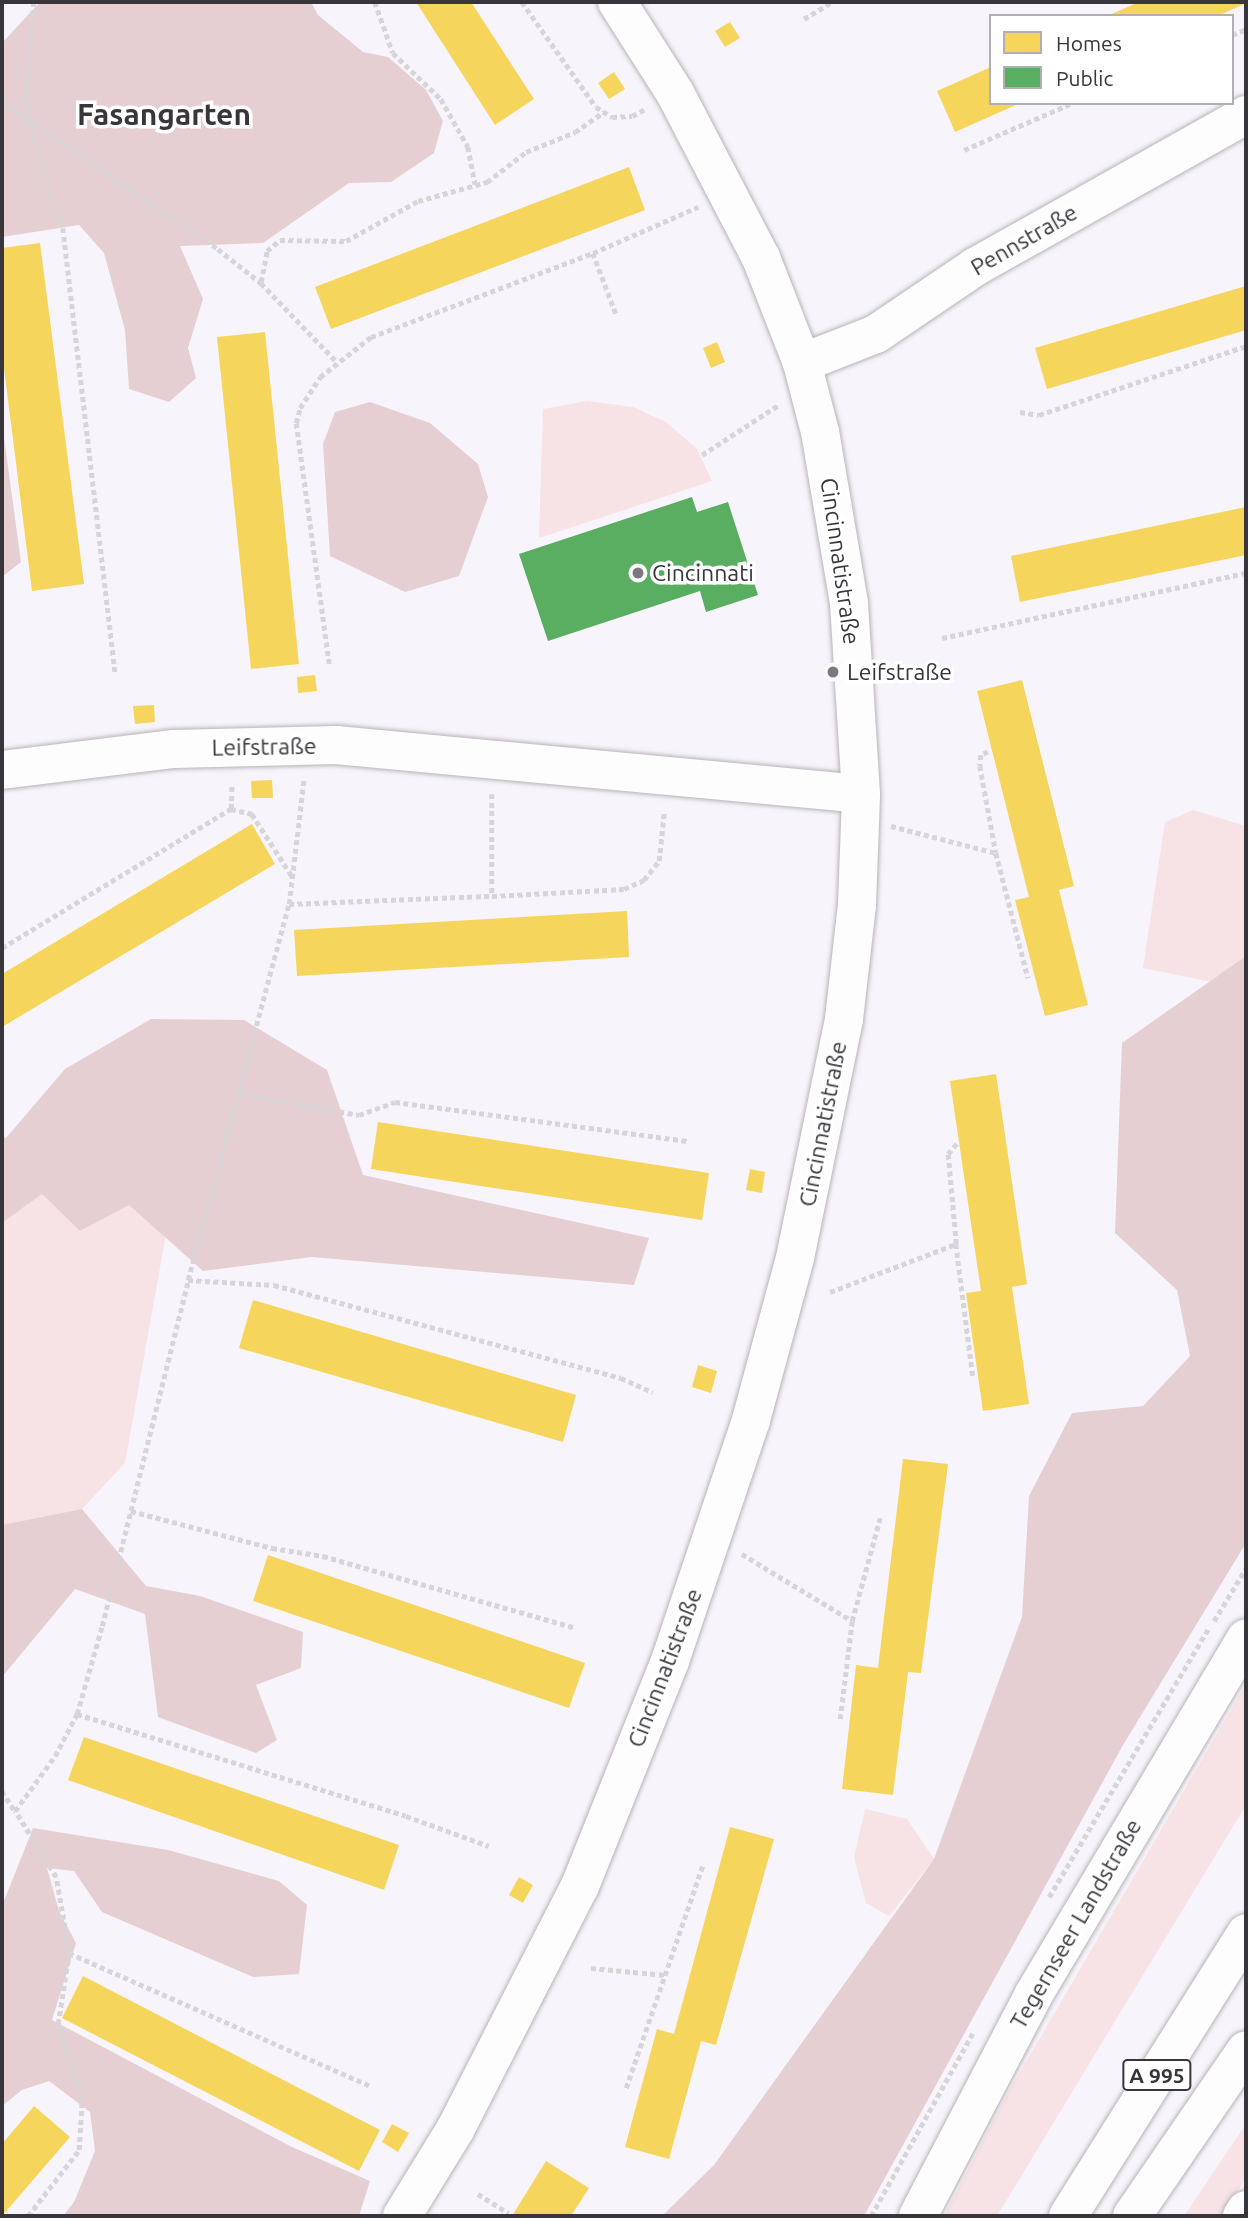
<!DOCTYPE html>
<html>
<head>
<meta charset="utf-8">
<style>
  body { margin:0 }
  #map { position:relative; width:1248px; height:2218px; overflow:hidden; background:#f8f4fb; font-family:Ubuntu,sans-serif }
  div>[style] { position:absolute }
  [style*='--x'] { left:calc(var(--x)*1px); top:calc(var(--y)*1px); width:calc(var(--w)*1px); rotate:calc(var(--a)*1deg) }
  .green>* { inset:0; background:#f7e2e5 }
  .forest>* { inset:0; background:#e5cfd2 }
  .homes>* { inset:0; background:#f6d55c }
  .public>* { inset:0; background:#5aae61 }
  .path>* { height:4.5px; margin-top:-2.25px; transform-origin:0; background:repeating-linear-gradient(90deg,#d7d5d8 0 5px,transparent 0 8.5px) }
  .roads { filter:drop-shadow(0 0 2px #b7b4b9) drop-shadow(0 0 2px #b7b4b9) }
  .minor>* { height:38px; margin:-19px; padding:0 19px; transform-origin:19px; border-radius:19px; background:#fefdfe }
  .major>* { height:38px; margin:-19px; padding:0 19px; transform-origin:19px; border-radius:19px; background:#fefdfe }
  .highway>* { height:38px; margin:-19px; padding:0 19px; transform-origin:19px; border-radius:19px; background:#fefdfe }
  .dots>* { width:19px; height:19px; translate:-50% -50%; box-sizing:border-box; border:4px solid #fff; border-radius:50% }
  span { translate:-50% -50%; white-space:nowrap; text-align:center; line-height:1.15; -webkit-text-stroke:7px #fff; paint-order:stroke }
  .shield-label span { padding:2px 5px; background:#fff; border:2px solid; border-radius:5px; -webkit-text-stroke-width:0 }
  .shield-label { font-size:21px; color:#39363b; font-weight:700 }
  .street-label { font-size:23px; color:#39363b }
  .poi-label { font-size:23px; color:#39363b }
  .left { translate:0 -50%; text-align:left }
  .district-label { font-size:30px; color:#39363b; font-weight:700 }
  .frame { position:absolute; inset:0; border:4px solid #39363b; pointer-events:none }
  .legend { position:absolute; left:989px; top:14px; width:245px; height:91px; box-sizing:border-box; background:#fff; border:2px solid #b0afb1; margin:0; padding:9px 12px; list-style:none; font-size:21px; color:#39363b }
  .legend li { display:flex; align-items:center; gap:14px; height:35px }
  .legend b { width:35px; border:2px solid #b0afb1 }
</style>
</head>
<body>
<div id="map">
  <div class="green">
    <i style="clip-path:polygon(587px 401px,633px 407px,666px 422px,697px 449px,712px 481px,539px 538px,543px 409px)"></i>
    <i style="clip-path:polygon(1193px 810px,1246px 826px,1246px 956px,1212px 982px,1143px 968px,1165px 822px)"></i>
    <i style="clip-path:polygon(42px 1194px,80px 1231px,129px 1204px,166px 1234px,125px 1463px,82px 1509px,4px 1527px,2px 1223px)"></i>
    <i style="clip-path:polygon(1246px 1684px,1246px 1805px,997px 2216px,944px 2216px,1008px 2093px)"></i>
    <i style="clip-path:polygon(865px 1809px,907px 1819px,934px 1859px,889px 1916px,866px 1903px,854px 1857px)"></i>
    <i style="clip-path:polygon(1246px 2124px,1246px 2179px,1220px 2216px,1184px 2216px)"></i>
  </div>
  <div class="forest">
    <i style="clip-path:polygon(40px 2px,311px 2px,318px 15px,363px 52px,388px 57px,426px 90px,443px 121px,434px 153px,391px 182px,349px 183px,263px 243px,180px 246px,203px 299px,188px 348px,196px 378px,169px 402px,129px 389px,125px 330px,104px 253px,79px 225px,2px 237px,2px 43px)"></i>
    <i style="clip-path:polygon(370px 402px,430px 423px,478px 464px,488px 497px,459px 576px,405px 592px,330px 556px,323px 444px,335px 412px)"></i>
    <i style="clip-path:polygon(2px 423px,21px 562px,2px 577px)"></i>
    <i style="clip-path:polygon(1246px 956px,1246px 1543px,1123px 1745px,864px 2216px,662px 2216px,714px 2165px,934px 1859px,1022px 1617px,1029px 1496px,1072px 1413px,1143px 1406px,1190px 1356px,1177px 1290px,1115px 1233px,1122px 1043px)"></i>
    <i style="clip-path:polygon(151px 1019px,244px 1020px,327px 1070px,363px 1175px,649px 1238px,634px 1285px,312px 1257px,203px 1271px,129px 1205px,80px 1231px,42px 1194px,2px 1223px,2px 1137px,6px 1138px,65px 1069px)"></i>
    <i style="clip-path:polygon(82px 1509px,146px 1586px,200px 1596px,303px 1632px,301px 1668px,256px 1685px,277px 1740px,256px 1753px,158px 1717px,145px 1614px,75px 1589px,2px 1677px,2px 1525px)"></i>
    <i style="clip-path:polygon(33px 1828px,168px 1850px,279px 1881px,307px 1905px,299px 1974px,253px 1977px,102px 1912px,74px 1871px,47px 1868px,59px 1911px,76px 1943px,52px 2020px,292px 2147px,370px 2181px,359px 2216px,63px 2216px,74px 2202px,95px 2151px,90px 2112px,49px 2081px,22px 2090px,2px 2106px,2px 1906px)"></i>
  </div>
  <div class="homes">
    <i style="clip-path:polygon(416px 2px,471px 2px,534px 99px,495px 125px)"></i>
    <i style="clip-path:polygon(1139px 2px,1246px 2px,1246px 3px,1218px 16px,1107px 16px)"></i>
    <i style="clip-path:polygon(730px 22px,740px 38px,725px 47px,715px 31px)"></i>
    <i style="clip-path:polygon(991px 67px,991px 103px,1020px 103px,955px 132px,937px 91px)"></i>
    <i style="clip-path:polygon(614px 72px,625px 89px,609px 99px,598px 83px)"></i>
    <i style="clip-path:polygon(629px 167px,645px 210px,331px 329px,315px 287px)"></i>
    <i style="clip-path:polygon(40px 243px,84px 584px,32px 591px,2px 352px,2px 248px)"></i>
    <i style="clip-path:polygon(1246px 286px,1246px 330px,1047px 389px,1035px 348px)"></i>
    <i style="clip-path:polygon(265px 332px,299px 664px,251px 669px,217px 337px)"></i>
    <i style="clip-path:polygon(717px 342px,725px 362px,711px 368px,703px 348px)"></i>
    <i style="clip-path:polygon(1246px 507px,1246px 555px,1020px 602px,1011px 556px)"></i>
    <i style="clip-path:polygon(315px 675px,317px 691px,298px 693px,297px 677px)"></i>
    <i style="clip-path:polygon(1022px 680px,1074px 886px,1059px 890px,1088px 1005px,1045px 1016px,1015px 900px,1029px 897px,977px 691px)"></i>
    <i style="clip-path:polygon(154px 705px,155px 722px,135px 724px,133px 706px)"></i>
    <i style="clip-path:polygon(272px 780px,273px 798px,252px 798px,251px 781px)"></i>
    <i style="clip-path:polygon(252px 824px,275px 864px,2px 1027px,2px 974px)"></i>
    <i style="clip-path:polygon(627px 911px,629px 957px,297px 976px,294px 930px)"></i>
    <i style="clip-path:polygon(996px 1074px,1027px 1284px,1012px 1287px,1029px 1404px,983px 1411px,966px 1293px,981px 1291px,950px 1081px)"></i>
    <i style="clip-path:polygon(378px 1122px,709px 1173px,702px 1220px,371px 1169px)"></i>
    <i style="clip-path:polygon(750px 1169px,765px 1172px,762px 1193px,746px 1190px)"></i>
    <i style="clip-path:polygon(253px 1300px,576px 1395px,563px 1442px,239px 1348px)"></i>
    <i style="clip-path:polygon(698px 1365px,717px 1371px,711px 1393px,692px 1387px)"></i>
    <i style="clip-path:polygon(903px 1459px,948px 1464px,921px 1673px,908px 1672px,893px 1795px,842px 1789px,856px 1665px,878px 1668px)"></i>
    <i style="clip-path:polygon(268px 1555px,585px 1663px,569px 1708px,253px 1601px)"></i>
    <i style="clip-path:polygon(84px 1737px,399px 1845px,384px 1890px,68px 1780px)"></i>
    <i style="clip-path:polygon(730px 1827px,774px 1839px,716px 2045px,701px 2041px,669px 2159px,625px 2147px,657px 2029px,674px 2034px)"></i>
    <i style="clip-path:polygon(519px 1877px,533px 1885px,523px 1903px,509px 1895px)"></i>
    <i style="clip-path:polygon(83px 1976px,380px 2130px,359px 2171px,62px 2018px)"></i>
    <i style="clip-path:polygon(34px 2106px,70px 2137px,2px 2216px,2px 2144px)"></i>
    <i style="clip-path:polygon(392px 2124px,409px 2133px,398px 2152px,382px 2142px)"></i>
    <i style="clip-path:polygon(546px 2161px,589px 2188px,571px 2216px,512px 2216px)"></i>
  </div>
  <div class="public">
    <i style="clip-path:polygon(692px 497px,697px 512px,728px 502px,758px 595px,706px 612px,700px 591px,548px 641px,519px 554px)"></i>
  </div>
  <div class="path">
    <i style="--x:34;--y:2;--w:95;--a:94.8"></i>
    <i style="--x:26;--y:97;--w:44;--a:79.5"></i>
    <i style="--x:34;--y:140;--w:93;--a:71.8"></i>
    <i style="--x:63;--y:228;--w:447;--a:83.3"></i>
    <i style="--x:375;--y:2;--w:54;--a:70.6"></i>
    <i style="--x:393;--y:53;--w:66;--a:43.8"></i>
    <i style="--x:441;--y:99;--w:55;--a:60.6"></i>
    <i style="--x:468;--y:147;--w:38;--a:79"></i>
    <i style="--x:522;--y:2;--w:128;--a:54.8"></i>
    <i style="--x:596;--y:107;--w:19;--a:32"></i>
    <i style="--x:612;--y:117;--w:20;--a:-3"></i>
    <i style="--x:632;--y:116;--w:17;--a:-28"></i>
    <i style="--x:804;--y:19;--w:33;--a:-31"></i>
    <i style="--x:1232;--y:35;--w:15;--a:-23"></i>
    <i style="--x:2;--y:101;--w:262;--a:34.4"></i>
    <i style="--x:218;--y:249;--w:55;--a:38.3"></i>
    <i style="--x:261;--y:283;--w:110;--a:46.1"></i>
    <i style="--x:964;--y:150;--w:118;--a:-23.5"></i>
    <i style="--x:593;--y:253;--w:115;--a:-23.7"></i>
    <i style="--x:261;--y:282;--w:32;--a:-79"></i>
    <i style="--x:267;--y:251;--w:17;--a:-40"></i>
    <i style="--x:280;--y:240;--w:66;--a:0.9"></i>
    <i style="--x:346;--y:241;--w:82;--a:-29.1"></i>
    <i style="--x:418;--y:201;--w:72;--a:-15.4"></i>
    <i style="--x:487;--y:182;--w:49;--a:-37.6"></i>
    <i style="--x:526;--y:152;--w:53;--a:-22.2"></i>
    <i style="--x:575;--y:132;--w:35;--a:-35"></i>
    <i style="--x:1020;--y:412;--w:19;--a:9"></i>
    <i style="--x:1039;--y:415;--w:218;--a:-18.4"></i>
    <i style="--x:702;--y:455;--w:93;--a:-33.2"></i>
    <i style="--x:942;--y:638;--w:311;--a:-12.1"></i>
    <i style="--x:329;--y:664;--w:243;--a:-97.8"></i>
    <i style="--x:296;--y:423;--w:16;--a:-75"></i>
    <i style="--x:300;--y:408;--w:37;--a:-57"></i>
    <i style="--x:320;--y:377;--w:65;--a:-38.1"></i>
    <i style="--x:371;--y:337;--w:237;--a:-20.7"></i>
    <i style="--x:593;--y:253;--w:65;--a:69.3"></i>
    <i style="--x:988;--y:752;--w:8;--a:157"></i>
    <i style="--x:981;--y:755;--w:11;--a:95"></i>
    <i style="--x:980;--y:766;--w:88;--a:79.6"></i>
    <i style="--x:492;--y:794;--w:102;--a:90"></i>
    <i style="--x:492;--y:896;--w:132;--a:-3"></i>
    <i style="--x:624;--y:889;--w:22;--a:-24"></i>
    <i style="--x:644;--y:880;--w:24;--a:-52"></i>
    <i style="--x:659;--y:861;--w:48;--a:-84.1"></i>
    <i style="--x:231;--y:809;--w:22;--a:13"></i>
    <i style="--x:252;--y:814;--w:74;--a:57.2"></i>
    <i style="--x:891;--y:826;--w:108;--a:14.4"></i>
    <i style="--x:996;--y:853;--w:129;--a:75.6"></i>
    <i style="--x:289;--y:904;--w:203;--a:-2.3"></i>
    <i style="--x:2;--y:948;--w:268;--a:-31.3"></i>
    <i style="--x:231;--y:809;--w:23;--a:-88"></i>
    <i style="--x:239;--y:1093;--w:122;--a:10.4"></i>
    <i style="--x:359;--y:1115;--w:38;--a:-20"></i>
    <i style="--x:395;--y:1102;--w:297;--a:7.6"></i>
    <i style="--x:956;--y:1244;--w:90;--a:-95.1"></i>
    <i style="--x:948;--y:1154;--w:14;--a:-51"></i>
    <i style="--x:188;--y:1280;--w:86;--a:3.3"></i>
    <i style="--x:274;--y:1285;--w:359;--a:15"></i>
    <i style="--x:621;--y:1378;--w:35;--a:24"></i>
    <i style="--x:830;--y:1292;--w:135;--a:-20.9"></i>
    <i style="--x:956;--y:1244;--w:133;--a:82.7"></i>
    <i style="--x:131;--y:1511;--w:146;--a:14.7"></i>
    <i style="--x:272;--y:1548;--w:52;--a:8.9"></i>
    <i style="--x:323;--y:1556;--w:262;--a:15.9"></i>
    <i style="--x:742;--y:1554;--w:129;--a:31.3"></i>
    <i style="--x:1214;--y:1621;--w:62;--a:-58.9"></i>
    <i style="--x:77;--y:1714;--w:344;--a:17.2"></i>
    <i style="--x:406;--y:1816;--w:88;--a:19.9"></i>
    <i style="--x:840;--y:1719;--w:99;--a:-83"></i>
    <i style="--x:852;--y:1621;--w:107;--a:-74.8"></i>
    <i style="--x:2;--y:1791;--w:24;--a:57"></i>
    <i style="--x:1049;--y:1897;--w:313;--a:-59.3"></i>
    <i style="--x:69;--y:1953;--w:329;--a:23.8"></i>
    <i style="--x:591;--y:1968;--w:74;--a:5.4"></i>
    <i style="--x:626;--y:2088;--w:236;--a:-71"></i>
    <i style="--x:478;--y:2194;--w:36;--a:32"></i>
    <i style="--x:28;--y:2216;--w:83;--a:-52.3"></i>
    <i style="--x:79;--y:2150;--w:51;--a:-86.6"></i>
    <i style="--x:82;--y:2099;--w:79;--a:-107.7"></i>
    <i style="--x:58;--y:2024;--w:72;--a:-81.2"></i>
    <i style="--x:69;--y:1953;--w:77;--a:-99.7"></i>
    <i style="--x:56;--y:1877;--w:78;--a:-121.8"></i>
    <i style="--x:15;--y:1811;--w:68;--a:-54"></i>
    <i style="--x:55;--y:1756;--w:47;--a:-62.4"></i>
    <i style="--x:77;--y:1714;--w:91;--a:-74.1"></i>
    <i style="--x:102;--y:1626;--w:357;--a:-76"></i>
    <i style="--x:188;--y:1280;--w:389;--a:-75"></i>
    <i style="--x:289;--y:904;--w:126;--a:-83.2"></i>
    <i style="--x:871;--y:2216;--w:210;--a:-60.9"></i>
  </div>
  <div class="roads">
    <div class="minor">
      <i style="--x:802;--y:363;--w:79;--a:-21.4"></i>
      <i style="--x:876;--y:334;--w:120;--a:-34.1"></i>
      <i style="--x:975;--y:267;--w:311;--a:-29.3"></i>
      <i style="--x:2;--y:770;--w:173;--a:-7"></i>
      <i style="--x:174;--y:749;--w:162;--a:-1.4"></i>
      <i style="--x:336;--y:745;--w:527;--a:5.33"></i>
      <i style="--x:402;--y:2216;--w:101;--a:-58.4"></i>
      <i style="--x:455;--y:2130;--w:274;--a:-62.9"></i>
      <i style="--x:580;--y:1886;--w:242;--a:-68.2"></i>
      <i style="--x:670;--y:1661;--w:254;--a:-71.4"></i>
      <i style="--x:751;--y:1420;--w:168;--a:-74.8"></i>
      <i style="--x:795;--y:1258;--w:244;--a:-78.4"></i>
      <i style="--x:844;--y:1019;--w:115;--a:-83.5"></i>
      <i style="--x:857;--y:905;--w:111;--a:-87.9"></i>
      <i style="--x:861;--y:794;--w:191;--a:-93.6"></i>
      <i style="--x:849;--y:603;--w:173;--a:-99.6"></i>
      <i style="--x:820;--y:432;--w:71;--a:-104.6"></i>
      <i style="--x:802;--y:363;--w:113;--a:-111.3"></i>
      <i style="--x:761;--y:258;--w:186;--a:-117.5"></i>
      <i style="--x:675;--y:93;--w:108;--a:-122.5"></i>
    </div>
    <div class="major">
      <i style="--x:918;--y:2216;--w:250;--a:-62.4"></i>
      <i style="--x:1034;--y:1994;--w:414;--a:-59.2"></i>
      <i style="--x:1242;--y:2216;--w:7;--a:-56"></i>
    </div>
    <div class="highway">
      <i style="--x:1068;--y:2216;--w:334;--a:-57.8"></i>
      <i style="--x:1132;--y:2216;--w:201;--a:-55.5"></i>
    </div>
  </div>
  <div class="dots">
    <i style="left:638px;top:573px;background:#7c787e"></i>
    <i style="left:833px;top:672px;background:#7c787e"></i>
  </div>
  <div class="shield-label">
    <span style="left:1157px;top:2075px">A 995</span>
  </div>
  <div class="street-label">
    <span style="left:1024px;top:240px;rotate:-30deg">Pennstraße</span>
    <span style="left:840px;top:561px;rotate:82deg">Cincinnatistraße</span>
    <span style="left:264px;top:747px;rotate:-1deg">Leifstraße</span>
    <span style="left:823px;top:1124px;rotate:-79deg">Cincinnatistraße</span>
    <span style="left:665px;top:1668px;rotate:-69deg">Cincinnatistraße</span>
    <span style="left:1076px;top:1924px;rotate:-60deg">Tegernseer Landstraße</span>
  </div>
  <div class="poi-label">
    <span class="left" style="left:652px;top:573px">Cincinnati</span>
    <span class="left" style="left:847px;top:672px">Leifstraße</span>
  </div>
  <div class="district-label">
    <span style="left:164px;top:114px">Fasangarten</span>
  </div>
  <div class="frame"></div>
  <ul class="legend">
  <li><b style="height:19px;background:#f6d55c"></b>Homes</li>
  <li><b style="height:19px;background:#5aae61"></b>Public</li>
  </ul>
</div>
</body>
</html>
